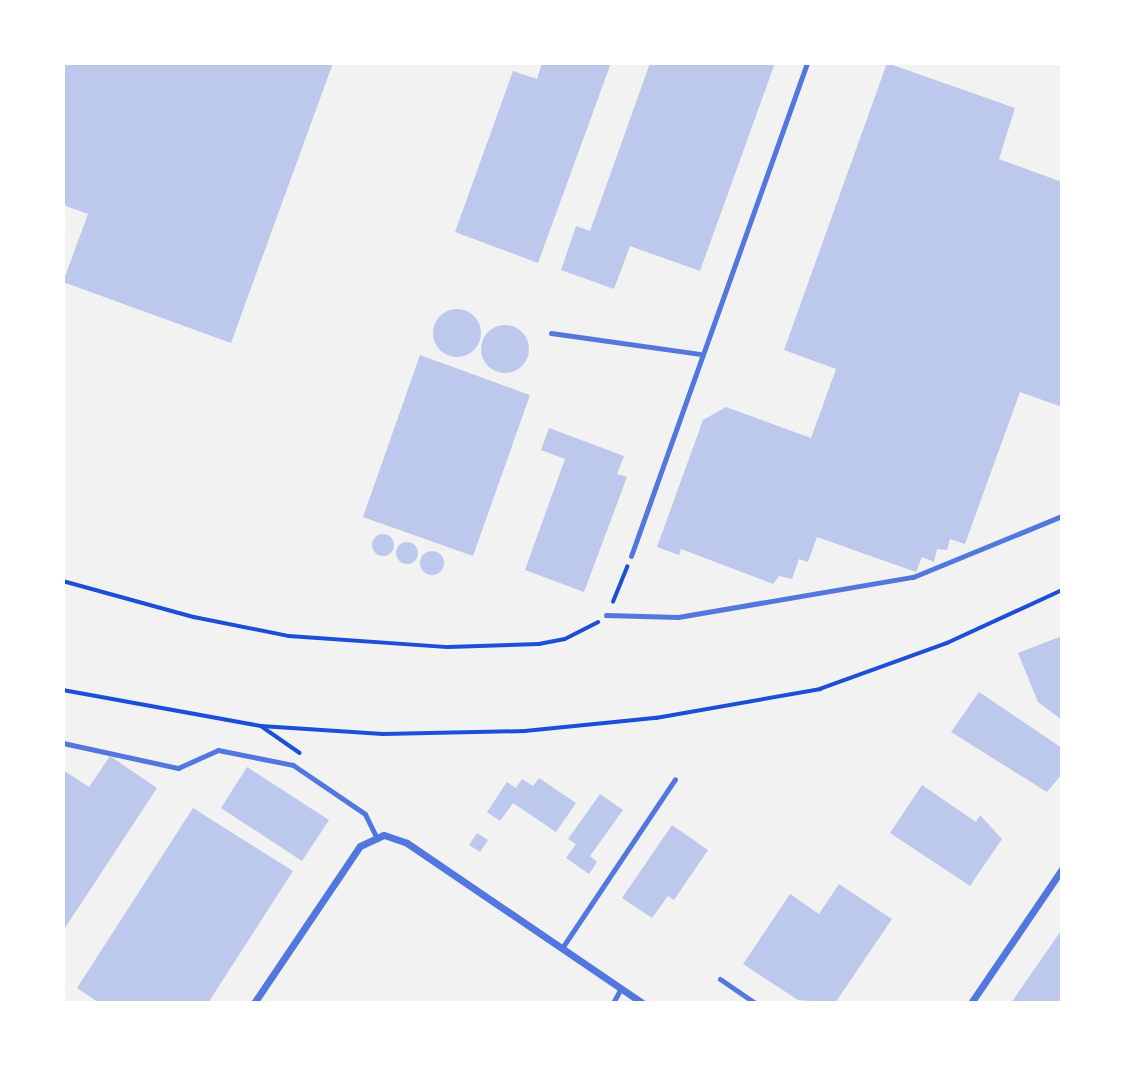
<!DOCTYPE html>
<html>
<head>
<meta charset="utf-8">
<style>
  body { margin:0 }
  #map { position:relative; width:1125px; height:1066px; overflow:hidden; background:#f2f2f2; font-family:Bitter,serif }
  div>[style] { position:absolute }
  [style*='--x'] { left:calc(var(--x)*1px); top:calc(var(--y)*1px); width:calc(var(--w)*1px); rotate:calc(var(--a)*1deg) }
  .building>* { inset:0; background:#bdc9ec }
  .round { border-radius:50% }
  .path>* { height:3.5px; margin:-1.75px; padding:0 1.75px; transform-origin:1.75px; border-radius:1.75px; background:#1d4ed8 }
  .service>* { height:5px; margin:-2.5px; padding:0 2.5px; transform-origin:2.5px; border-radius:2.5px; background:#5277de }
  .minor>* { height:7px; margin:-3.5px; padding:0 3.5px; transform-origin:3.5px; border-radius:3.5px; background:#5277de }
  span { translate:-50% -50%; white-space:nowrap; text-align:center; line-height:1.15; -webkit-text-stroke:5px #fff; paint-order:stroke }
  .frame { position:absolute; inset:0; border:65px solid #fff; pointer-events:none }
</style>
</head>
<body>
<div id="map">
  <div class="building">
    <i style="clip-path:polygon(63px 63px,333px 63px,231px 343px,63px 282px,88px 214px,63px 205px)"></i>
    <i style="clip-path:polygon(542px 63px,611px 63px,538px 263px,455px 232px,513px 71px,537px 79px)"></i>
    <i style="clip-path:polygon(650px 63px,775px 63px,700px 271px,630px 246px,614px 289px,561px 270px,576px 226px,590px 231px)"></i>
    <i style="clip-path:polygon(887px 63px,1015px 108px,999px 159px,1062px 182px,1062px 407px,1020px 392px,965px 544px,950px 539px,947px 550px,937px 549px,934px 562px,922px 557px,916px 572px,817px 537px,808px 562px,799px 559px,792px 579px,779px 576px,773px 584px,681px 549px,679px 555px,657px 547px,703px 420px,726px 407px,811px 438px,836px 369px,784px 350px)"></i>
    <i class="round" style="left:433px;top:309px;width:48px;height:48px"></i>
    <i class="round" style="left:481px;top:325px;width:48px;height:48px"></i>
    <i style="clip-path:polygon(420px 355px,530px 395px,473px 556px,363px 517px)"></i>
    <i style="clip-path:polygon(549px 428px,624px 456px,617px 474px,627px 477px,584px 592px,525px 570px,565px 459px,541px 450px)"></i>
    <i class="round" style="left:372px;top:534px;width:22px;height:22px"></i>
    <i class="round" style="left:396px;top:542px;width:22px;height:22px"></i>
    <i class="round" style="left:420px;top:551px;width:24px;height:24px"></i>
    <i style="clip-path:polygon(1062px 636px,1062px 720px,1038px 702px,1018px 653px)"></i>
    <i style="clip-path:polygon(979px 692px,1062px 748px,1062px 774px,1047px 792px,951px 732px)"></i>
    <i style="clip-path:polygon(110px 756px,157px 788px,63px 931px,63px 770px,89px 787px)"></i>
    <i style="clip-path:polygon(247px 767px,329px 820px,302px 861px,221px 808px)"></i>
    <i style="clip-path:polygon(539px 778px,576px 803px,556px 832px,513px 803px,500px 821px,487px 812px,507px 782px,516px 788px,522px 779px,533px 786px)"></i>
    <i style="clip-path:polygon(922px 785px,976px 822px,980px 815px,1002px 839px,970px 886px,890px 833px)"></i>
    <i style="clip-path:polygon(600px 794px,623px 810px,590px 856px,597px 862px,589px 874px,566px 858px,576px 844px,568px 839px)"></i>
    <i style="clip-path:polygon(193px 808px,293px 871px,208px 1003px,99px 1003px,77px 988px)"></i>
    <i style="clip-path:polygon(672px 825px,708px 850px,674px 900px,668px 896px,652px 918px,622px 898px)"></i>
    <i style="clip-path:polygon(477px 833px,488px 840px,480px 852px,469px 845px)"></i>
    <i style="clip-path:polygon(839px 884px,892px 919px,835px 1003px,798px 1000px,743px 964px,790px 894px,819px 914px)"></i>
    <i style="clip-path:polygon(1060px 932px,1062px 1003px,1011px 1003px)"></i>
  </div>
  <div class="path">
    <i style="--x:63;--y:581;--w:136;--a:15.4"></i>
    <i style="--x:194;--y:617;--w:97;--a:11.3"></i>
    <i style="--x:289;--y:636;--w:159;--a:4"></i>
    <i style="--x:448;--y:647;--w:91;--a:-1.9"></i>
    <i style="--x:539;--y:644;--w:26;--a:-11"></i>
    <i style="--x:565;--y:639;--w:37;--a:-27"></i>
    <i style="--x:613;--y:602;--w:38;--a:-68"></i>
    <i style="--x:63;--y:690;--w:201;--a:10.3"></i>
    <i style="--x:261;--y:726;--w:122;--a:3.8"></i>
    <i style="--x:383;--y:734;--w:142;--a:-1.2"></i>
    <i style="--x:525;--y:731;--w:132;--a:-5.7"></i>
    <i style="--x:656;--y:718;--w:167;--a:-10"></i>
    <i style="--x:820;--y:689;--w:135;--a:-19.9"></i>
    <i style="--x:947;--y:643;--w:127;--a:-24.7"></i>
    <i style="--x:261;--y:726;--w:47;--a:34.7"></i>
  </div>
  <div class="service">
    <i style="--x:551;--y:333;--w:150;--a:8"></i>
    <i style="--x:631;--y:556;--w:523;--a:-70.35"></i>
    <i style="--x:606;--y:615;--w:72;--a:1.6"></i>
    <i style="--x:678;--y:617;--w:238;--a:-9.7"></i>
    <i style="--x:913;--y:577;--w:161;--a:-22.3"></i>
    <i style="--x:63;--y:743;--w:118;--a:12.3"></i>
    <i style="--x:178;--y:768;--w:44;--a:-24.2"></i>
    <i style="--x:218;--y:750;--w:76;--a:11.3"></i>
    <i style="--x:293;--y:765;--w:87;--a:34.2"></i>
    <i style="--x:365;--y:814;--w:25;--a:64"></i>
    <i style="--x:562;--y:948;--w:203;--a:-56.2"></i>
    <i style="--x:720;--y:979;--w:42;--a:34.4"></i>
    <i style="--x:613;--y:1003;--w:17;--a:-62"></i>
  </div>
  <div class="minor">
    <i style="--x:254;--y:1003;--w:189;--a:-56"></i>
    <i style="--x:360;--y:846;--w:26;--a:-25"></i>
    <i style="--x:384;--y:835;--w:24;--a:19"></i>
    <i style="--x:407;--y:843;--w:284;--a:34.2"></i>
    <i style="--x:971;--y:1003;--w:162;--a:-55.8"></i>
  </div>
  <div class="frame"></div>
</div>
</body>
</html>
